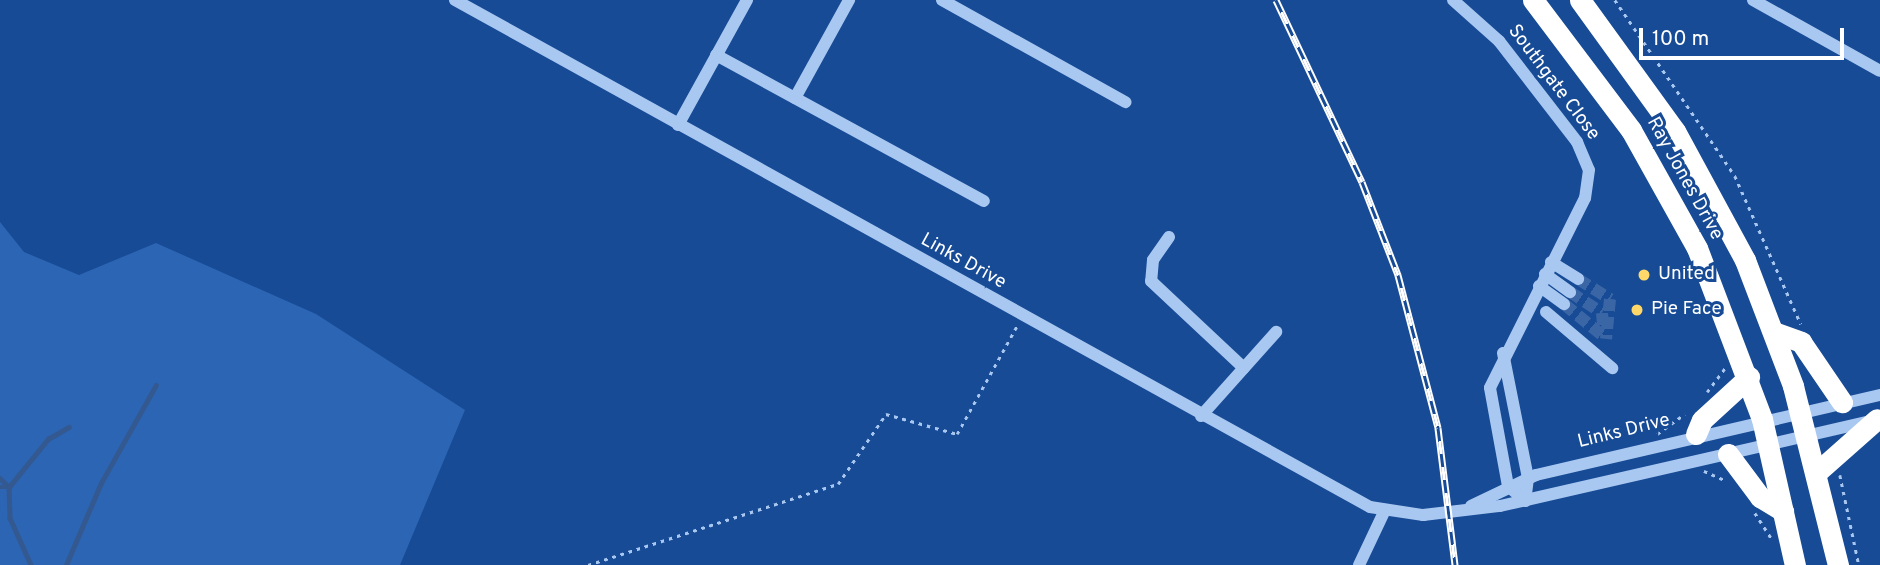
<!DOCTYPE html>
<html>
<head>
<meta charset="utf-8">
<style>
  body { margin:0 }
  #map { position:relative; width:1880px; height:565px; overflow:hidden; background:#174b96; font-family:Overpass,sans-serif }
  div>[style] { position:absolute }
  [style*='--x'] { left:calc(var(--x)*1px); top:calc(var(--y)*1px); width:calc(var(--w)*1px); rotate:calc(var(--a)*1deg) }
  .green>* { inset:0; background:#2b65b4 }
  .stream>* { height:4.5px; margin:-2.25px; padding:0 2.25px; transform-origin:2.25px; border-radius:2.25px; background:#345990 }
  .minor-tunnel>* { height:12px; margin-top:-6px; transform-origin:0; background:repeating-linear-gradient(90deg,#3a66a6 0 12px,transparent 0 18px) }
  .path>* { height:2.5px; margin-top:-1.25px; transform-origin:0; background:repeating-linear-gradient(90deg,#a9c8f1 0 3.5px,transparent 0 8.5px) }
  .minor>* { height:12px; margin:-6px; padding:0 6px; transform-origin:6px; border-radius:6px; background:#a9c8f1 }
  .highway>* { height:21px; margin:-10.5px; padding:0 10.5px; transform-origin:10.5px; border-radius:10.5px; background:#fff }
  .rail>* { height:7px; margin-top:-3.5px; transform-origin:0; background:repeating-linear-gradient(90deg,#174b96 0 13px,#fff 0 26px); box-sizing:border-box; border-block:2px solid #fff }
  .dots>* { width:19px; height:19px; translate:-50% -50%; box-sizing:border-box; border:4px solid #174b96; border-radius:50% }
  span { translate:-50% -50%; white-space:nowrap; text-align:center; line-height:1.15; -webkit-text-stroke:6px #174b96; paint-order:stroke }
  .street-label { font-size:19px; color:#fff }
  .poi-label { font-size:19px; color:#fff }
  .left { translate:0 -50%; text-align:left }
  .scale { position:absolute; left:1639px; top:28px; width:205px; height:32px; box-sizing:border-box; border:4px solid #fff; border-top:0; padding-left:9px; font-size:21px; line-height:24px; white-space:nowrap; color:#fff; -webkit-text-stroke:5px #174b96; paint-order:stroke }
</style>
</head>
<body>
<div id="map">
  <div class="green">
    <i style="clip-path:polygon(0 222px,24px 252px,79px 275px,156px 243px,316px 314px,465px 410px,400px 565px,0 565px)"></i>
  </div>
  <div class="stream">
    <i style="--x:0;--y:478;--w:13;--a:45"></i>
    <i style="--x:9;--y:487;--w:31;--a:88"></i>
    <i style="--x:10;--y:518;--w:51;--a:65.9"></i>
    <i style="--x:0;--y:487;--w:9;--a:0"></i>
    <i style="--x:9;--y:487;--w:62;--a:-50.9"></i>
    <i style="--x:48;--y:439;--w:24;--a:-30"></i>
    <i style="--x:66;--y:565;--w:89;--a:-66.9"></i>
    <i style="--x:101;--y:483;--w:112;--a:-60.7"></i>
  </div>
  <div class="minor-tunnel">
    <i style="--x:1578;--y:279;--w:38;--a:32"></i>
    <i style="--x:1610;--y:299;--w:40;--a:95.7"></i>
    <i style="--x:1570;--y:292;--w:38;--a:33"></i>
    <i style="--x:1602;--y:313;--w:12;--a:85"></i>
    <i style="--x:1564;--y:304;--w:50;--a:39.4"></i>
  </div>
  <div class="path">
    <i style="--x:1615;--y:0;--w:213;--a:55.7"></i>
    <i style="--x:1735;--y:176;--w:162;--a:66"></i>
    <i style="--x:1707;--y:392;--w:30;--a:-53"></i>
    <i style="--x:1657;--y:434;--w:34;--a:-36"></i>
    <i style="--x:1704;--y:471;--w:24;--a:24"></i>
    <i style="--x:1840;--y:475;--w:92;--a:78.1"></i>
    <i style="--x:1755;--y:513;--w:31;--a:57"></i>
    <i style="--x:588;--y:565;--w:263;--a:-18"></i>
    <i style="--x:838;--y:484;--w:85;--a:-55.6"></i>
    <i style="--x:886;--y:414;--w:74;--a:15.7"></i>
    <i style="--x:957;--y:434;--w:126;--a:-61"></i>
  </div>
  <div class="minor">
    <i style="--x:455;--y:0;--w:1046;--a:28.99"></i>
    <i style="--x:1370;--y:507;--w:54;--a:8.6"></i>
    <i style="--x:1423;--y:515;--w:78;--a:-6.7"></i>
    <i style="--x:1500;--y:506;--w:380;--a:-12.9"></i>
    <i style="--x:942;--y:0;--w:210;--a:29.1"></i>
    <i style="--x:1453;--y:0;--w:62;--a:41.7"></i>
    <i style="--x:1499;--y:41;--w:128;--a:52.3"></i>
    <i style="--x:1577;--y:142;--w:30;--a:67"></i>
    <i style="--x:1589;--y:170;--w:28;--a:98"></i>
    <i style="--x:1585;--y:198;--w:212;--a:116.6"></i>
    <i style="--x:1490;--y:388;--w:100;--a:79.6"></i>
    <i style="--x:1508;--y:486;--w:23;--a:41"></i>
    <i style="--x:1753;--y:0;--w:145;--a:29.2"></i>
    <i style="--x:716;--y:55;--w:305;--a:28.6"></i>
    <i style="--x:795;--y:98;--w:112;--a:-61.1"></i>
    <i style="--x:678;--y:125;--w:143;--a:-61.1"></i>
    <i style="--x:1169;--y:237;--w:28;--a:125"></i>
    <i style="--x:1153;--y:260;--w:21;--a:95"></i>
    <i style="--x:1151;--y:281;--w:127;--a:43.1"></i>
    <i style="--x:1551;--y:262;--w:32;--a:32"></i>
    <i style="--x:1545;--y:274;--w:31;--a:36"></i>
    <i style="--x:1539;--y:286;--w:31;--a:36"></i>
    <i style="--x:1546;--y:312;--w:87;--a:40.3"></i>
    <i style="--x:1503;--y:353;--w:127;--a:78.7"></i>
    <i style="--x:1528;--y:478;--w:23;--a:97"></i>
    <i style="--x:1201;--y:416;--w:113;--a:-48.2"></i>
    <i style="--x:1471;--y:506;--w:72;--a:-25.5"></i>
    <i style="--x:1536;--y:475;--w:353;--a:-13.1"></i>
    <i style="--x:1359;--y:565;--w:61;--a:-64.7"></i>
  </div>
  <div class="highway">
    <i style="--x:1533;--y:0;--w:163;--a:53"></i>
    <i style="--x:1631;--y:130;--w:135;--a:60.8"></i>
    <i style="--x:1697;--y:248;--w:183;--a:69.2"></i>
    <i style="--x:1762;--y:419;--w:150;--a:77.3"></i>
    <i style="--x:1580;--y:0;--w:162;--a:54.1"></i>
    <i style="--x:1675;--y:131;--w:147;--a:61.5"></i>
    <i style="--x:1745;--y:260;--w:135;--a:69.1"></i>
    <i style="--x:1793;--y:386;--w:185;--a:75.9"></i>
    <i style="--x:1774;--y:332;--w:29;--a:20"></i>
    <i style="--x:1801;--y:342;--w:73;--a:55.7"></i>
    <i style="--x:1696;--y:434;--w:15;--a:-67"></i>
    <i style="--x:1702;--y:420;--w:64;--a:-42.5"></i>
    <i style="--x:1728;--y:454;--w:54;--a:53.3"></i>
    <i style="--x:1760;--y:497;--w:27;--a:31"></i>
    <i style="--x:1816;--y:473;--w:81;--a:-41.5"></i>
  </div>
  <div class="rail">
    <i style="--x:1276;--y:0;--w:201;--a:64.7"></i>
    <i style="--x:1362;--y:182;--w:100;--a:68.8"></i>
    <i style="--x:1398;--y:275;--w:158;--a:75.3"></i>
    <i style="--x:1438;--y:428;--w:138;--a:82.9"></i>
  </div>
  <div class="dots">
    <i style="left:1644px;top:275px;background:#ffd869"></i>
    <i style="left:1637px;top:310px;background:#ffd869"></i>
  </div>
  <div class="street-label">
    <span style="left:1553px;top:83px;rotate:53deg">Southgate Close</span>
    <span style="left:1684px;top:179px;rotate:61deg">Ray Jones Drive</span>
    <span style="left:963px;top:262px;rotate:29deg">Links Drive</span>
    <span style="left:1624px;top:432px;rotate:-14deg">Links Drive</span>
  </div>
  <div class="poi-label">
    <span class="left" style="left:1658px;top:275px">United</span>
    <span class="left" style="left:1651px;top:310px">Pie Face</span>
  </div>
  <div class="scale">100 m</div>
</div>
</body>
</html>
